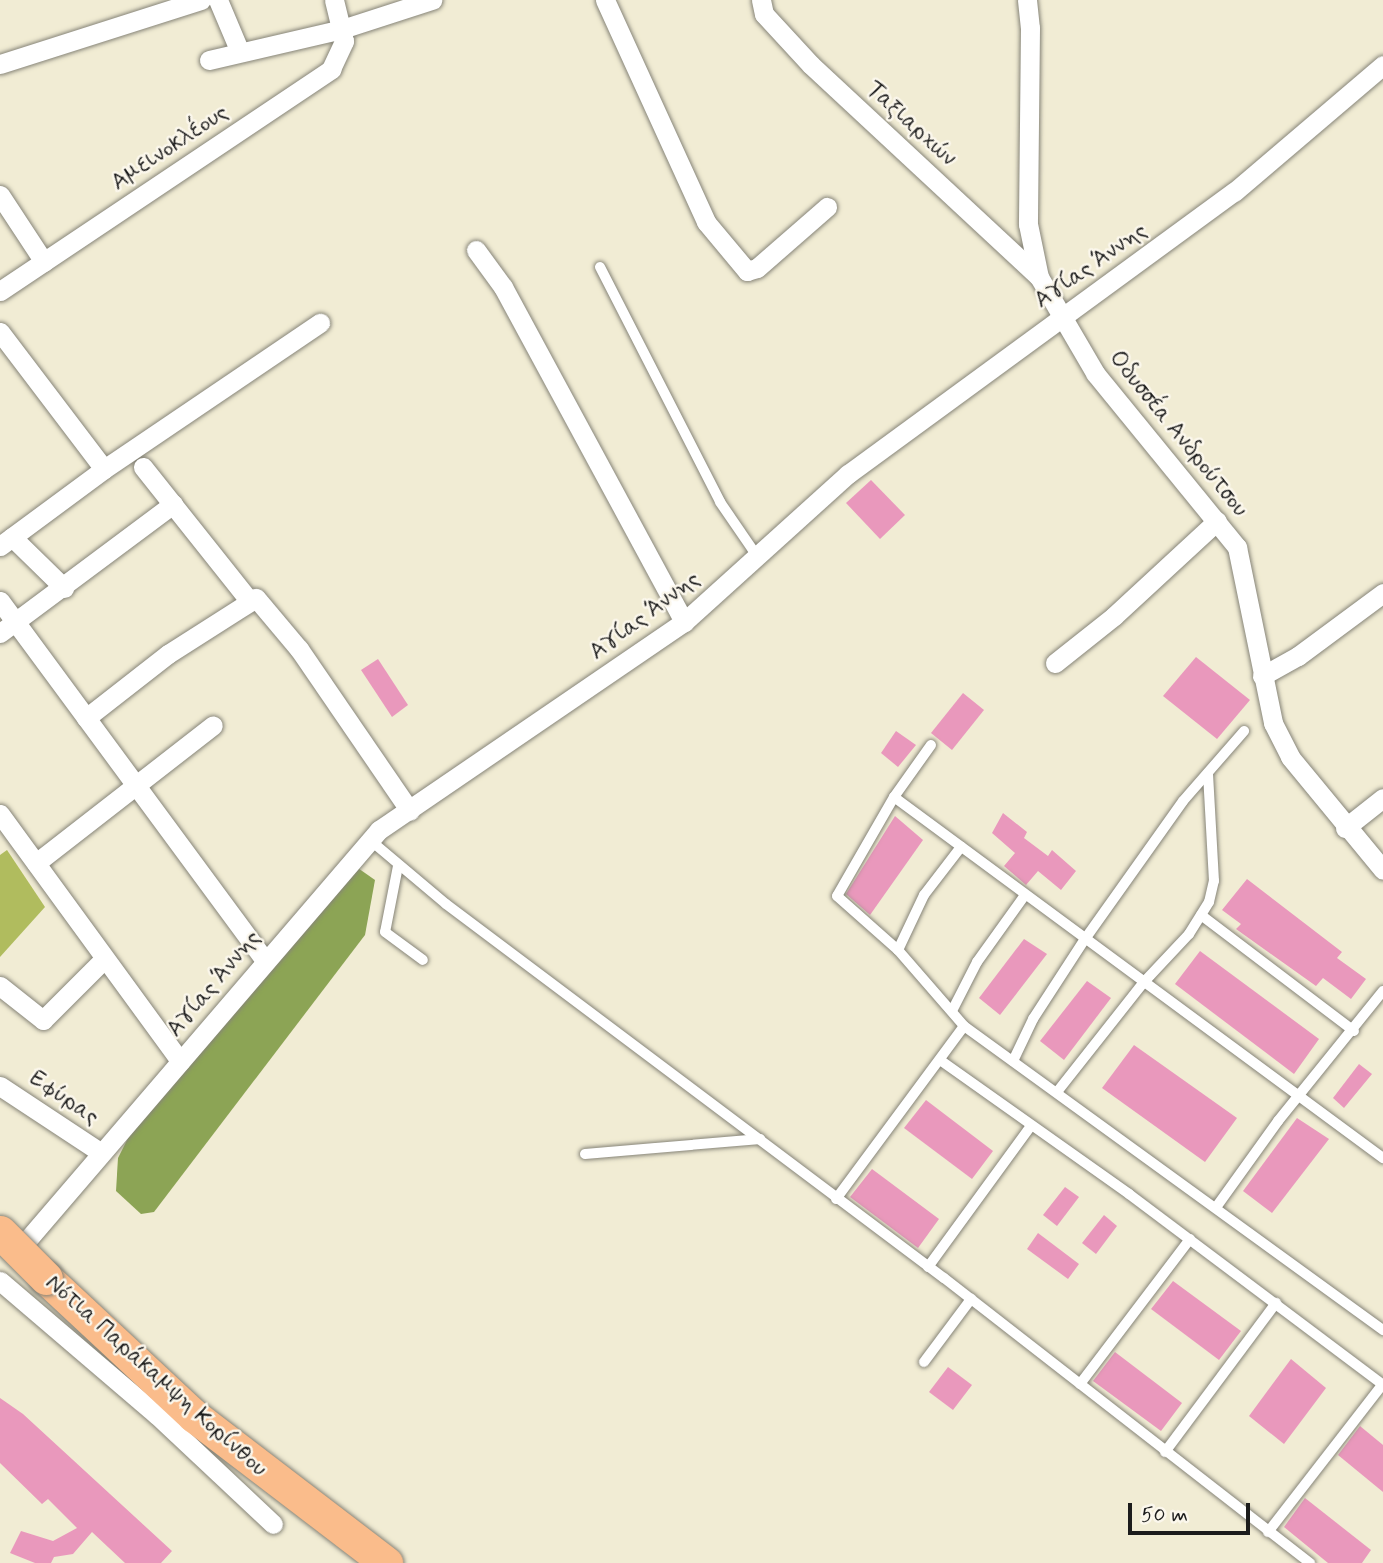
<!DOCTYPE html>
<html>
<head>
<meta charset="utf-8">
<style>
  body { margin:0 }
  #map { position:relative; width:1383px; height:1563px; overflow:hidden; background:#f1ecd4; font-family:Mynerve,sans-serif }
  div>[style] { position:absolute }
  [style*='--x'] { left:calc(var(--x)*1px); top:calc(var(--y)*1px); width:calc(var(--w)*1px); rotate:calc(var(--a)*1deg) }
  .green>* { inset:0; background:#b0bc5e }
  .forest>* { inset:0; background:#8ca455 }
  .building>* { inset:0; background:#e998bc }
  .roads { filter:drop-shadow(0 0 2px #868478) drop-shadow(0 0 2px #868478) }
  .service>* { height:10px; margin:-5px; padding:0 5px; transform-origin:5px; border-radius:5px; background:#fff }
  .minor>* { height:19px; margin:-9.5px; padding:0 9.5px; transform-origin:9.5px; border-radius:9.5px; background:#fff }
  .trunk>* { height:33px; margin:-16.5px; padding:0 16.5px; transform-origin:16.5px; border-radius:16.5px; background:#fabc8b }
  .bridges { filter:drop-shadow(0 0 2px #868478) drop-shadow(0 0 2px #868478) }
  .trunk-bridge>* { height:33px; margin:-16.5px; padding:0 16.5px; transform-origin:16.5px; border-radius:16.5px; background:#fabc8b }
  span { translate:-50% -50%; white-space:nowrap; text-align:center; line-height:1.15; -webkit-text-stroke:5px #fbf7ec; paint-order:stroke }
  .street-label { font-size:23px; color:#1c1c1c }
  .scale { position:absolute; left:1128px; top:1503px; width:122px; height:32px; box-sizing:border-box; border:4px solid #1c1c1c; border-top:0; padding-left:9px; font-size:21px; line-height:24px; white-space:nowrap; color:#1c1c1c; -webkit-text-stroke:5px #fbf7ec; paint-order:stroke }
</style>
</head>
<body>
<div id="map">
  <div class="green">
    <i style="clip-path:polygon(7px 850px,45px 907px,0 957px,0 855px)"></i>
  </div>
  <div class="forest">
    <i style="clip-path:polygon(355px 866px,375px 880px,365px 935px,154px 1212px,141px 1214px,116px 1191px,118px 1158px,130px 1134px)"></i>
  </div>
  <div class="building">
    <i style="clip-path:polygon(871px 480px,905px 515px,880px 539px,846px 503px)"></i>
    <i style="clip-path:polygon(1196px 657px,1250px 700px,1217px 739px,1163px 696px)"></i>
    <i style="clip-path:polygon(378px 659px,408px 705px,392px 717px,361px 670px)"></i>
    <i style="clip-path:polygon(963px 693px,984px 710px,952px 750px,931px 733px)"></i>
    <i style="clip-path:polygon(896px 731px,916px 745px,898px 767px,881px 753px)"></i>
    <i style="clip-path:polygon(1003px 813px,1027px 832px,1024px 838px,1048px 856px,1052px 850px,1076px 871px,1061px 890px,1038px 871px,1026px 885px,1004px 866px,1015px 853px,992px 833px)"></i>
    <i style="clip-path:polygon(895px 816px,923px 840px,870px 915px,846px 894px)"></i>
    <i style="clip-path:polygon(1247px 879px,1342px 952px,1337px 958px,1366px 979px,1351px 999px,1323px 978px,1316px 986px,1236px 929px,1241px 924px,1222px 910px)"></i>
    <i style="clip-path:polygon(1024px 939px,1047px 954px,1000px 1015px,979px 998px)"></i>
    <i style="clip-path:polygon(1200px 951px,1319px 1039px,1294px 1074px,1175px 984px)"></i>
    <i style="clip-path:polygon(1087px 981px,1111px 998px,1064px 1060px,1040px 1041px)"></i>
    <i style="clip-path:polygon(1134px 1045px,1237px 1118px,1205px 1162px,1102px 1088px)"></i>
    <i style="clip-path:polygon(1359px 1064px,1372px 1074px,1344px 1108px,1333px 1098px)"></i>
    <i style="clip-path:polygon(926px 1100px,993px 1151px,972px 1179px,904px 1128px)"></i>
    <i style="clip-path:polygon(1297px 1118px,1329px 1139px,1272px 1213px,1243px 1191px)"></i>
    <i style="clip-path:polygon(872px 1169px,939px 1219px,918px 1248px,850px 1197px)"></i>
    <i style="clip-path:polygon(1065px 1187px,1079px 1197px,1057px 1226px,1043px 1215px)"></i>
    <i style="clip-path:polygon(1104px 1215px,1117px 1226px,1096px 1254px,1082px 1243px)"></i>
    <i style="clip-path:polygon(1038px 1233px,1079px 1264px,1068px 1279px,1027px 1249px)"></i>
    <i style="clip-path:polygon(1173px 1281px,1241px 1331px,1219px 1360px,1151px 1309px)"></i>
    <i style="clip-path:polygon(1115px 1352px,1182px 1403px,1161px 1431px,1093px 1381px)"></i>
    <i style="clip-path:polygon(1291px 1359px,1326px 1388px,1284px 1444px,1249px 1416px)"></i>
    <i style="clip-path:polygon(948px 1367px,972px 1385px,953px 1410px,929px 1392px)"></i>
    <i style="clip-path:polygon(0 1398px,23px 1414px,172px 1551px,161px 1563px,125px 1563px,92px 1532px,73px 1554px,54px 1557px,51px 1563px,35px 1563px,10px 1553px,21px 1531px,53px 1541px,77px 1528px,48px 1499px,42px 1504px,0 1463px)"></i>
    <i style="clip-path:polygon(1360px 1426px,1383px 1445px,1383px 1492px,1338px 1455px)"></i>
    <i style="clip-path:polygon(1305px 1498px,1371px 1550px,1362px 1563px,1328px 1563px,1284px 1527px)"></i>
  </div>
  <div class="roads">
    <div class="service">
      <i style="--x:600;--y:267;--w:264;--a:62.9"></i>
      <i style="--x:720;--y:502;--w:65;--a:55.6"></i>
      <i style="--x:931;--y:745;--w:64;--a:125.4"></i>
      <i style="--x:894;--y:797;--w:114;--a:119.9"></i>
      <i style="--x:837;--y:896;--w:81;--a:41.5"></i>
      <i style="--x:898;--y:950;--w:101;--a:49"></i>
      <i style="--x:894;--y:797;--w:608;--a:36.44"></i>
      <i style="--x:370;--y:840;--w:99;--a:40.1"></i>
      <i style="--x:446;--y:904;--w:623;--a:36.91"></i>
      <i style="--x:944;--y:1278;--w:464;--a:37.9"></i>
      <i style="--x:398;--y:866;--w:67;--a:101.1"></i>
      <i style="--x:385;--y:932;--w:47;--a:36.4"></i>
      <i style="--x:1201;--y:915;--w:192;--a:37.2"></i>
      <i style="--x:898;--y:950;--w:61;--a:-64.7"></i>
      <i style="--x:924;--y:895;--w:61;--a:-52.4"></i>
      <i style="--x:953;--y:1009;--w:53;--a:-62.9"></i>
      <i style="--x:977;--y:962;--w:82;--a:-54.4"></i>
      <i style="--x:940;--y:1060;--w:232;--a:35.3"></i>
      <i style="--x:1129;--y:1194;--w:318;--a:36.9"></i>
      <i style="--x:1013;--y:1061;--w:47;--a:-64.5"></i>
      <i style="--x:1033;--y:1019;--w:95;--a:-57"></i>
      <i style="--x:1085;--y:939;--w:169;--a:-54.6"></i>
      <i style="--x:1183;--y:801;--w:93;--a:-48.9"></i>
      <i style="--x:1057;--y:1092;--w:140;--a:-51.7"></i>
      <i style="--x:1144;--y:982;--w:66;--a:-46.8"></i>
      <i style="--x:1189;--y:934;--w:38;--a:-58"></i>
      <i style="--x:1209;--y:902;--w:22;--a:-77"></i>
      <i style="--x:1214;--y:881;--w:108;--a:-93.2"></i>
      <i style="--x:585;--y:1154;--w:176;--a:-4.9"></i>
      <i style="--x:836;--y:1199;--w:215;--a:-53.5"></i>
      <i style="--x:964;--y:1026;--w:518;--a:35.96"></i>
      <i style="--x:1217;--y:1206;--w:105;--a:-54.3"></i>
      <i style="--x:1278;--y:1121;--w:167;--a:-51.1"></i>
      <i style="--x:928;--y:1267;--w:175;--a:-53.9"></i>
      <i style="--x:924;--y:1362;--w:79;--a:-53.3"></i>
      <i style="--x:1080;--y:1384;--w:182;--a:-52.8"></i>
      <i style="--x:1165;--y:1452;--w:186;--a:-53.3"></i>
      <i style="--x:1268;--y:1532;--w:186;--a:-52.2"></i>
    </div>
    <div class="minor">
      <i style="--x:218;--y:0;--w:56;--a:67.1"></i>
      <i style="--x:605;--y:0;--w:244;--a:65.5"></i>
      <i style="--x:706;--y:222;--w:64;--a:50.1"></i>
      <i style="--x:747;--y:271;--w:10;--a:-17"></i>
      <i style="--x:757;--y:268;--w:93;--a:-41.1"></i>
      <i style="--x:761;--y:0;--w:14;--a:78"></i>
      <i style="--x:764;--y:14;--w:69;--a:47.3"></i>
      <i style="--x:811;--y:65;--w:311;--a:42.9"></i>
      <i style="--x:1027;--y:0;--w:28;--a:84"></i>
      <i style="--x:1030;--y:28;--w:196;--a:90.6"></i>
      <i style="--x:1028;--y:224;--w:54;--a:78.3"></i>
      <i style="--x:1039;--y:277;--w:111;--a:59.7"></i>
      <i style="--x:1095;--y:373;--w:225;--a:50.8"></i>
      <i style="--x:1237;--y:547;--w:180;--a:78.4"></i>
      <i style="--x:1273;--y:723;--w:38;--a:63"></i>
      <i style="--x:1290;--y:757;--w:146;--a:50.5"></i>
      <i style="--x:209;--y:60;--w:137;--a:-13.1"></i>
      <i style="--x:342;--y:29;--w:95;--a:-17.9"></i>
      <i style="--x:0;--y:64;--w:211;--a:-17.7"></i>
      <i style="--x:0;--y:195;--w:80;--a:56.7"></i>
      <i style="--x:476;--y:250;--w:46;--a:53.9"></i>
      <i style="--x:503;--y:287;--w:381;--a:61.6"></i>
      <i style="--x:0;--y:291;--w:399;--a:-33.8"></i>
      <i style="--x:331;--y:69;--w:31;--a:-65"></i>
      <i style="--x:344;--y:41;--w:42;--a:-103.7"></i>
      <i style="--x:0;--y:332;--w:172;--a:52.8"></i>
      <i style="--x:143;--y:467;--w:169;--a:51.5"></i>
      <i style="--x:12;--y:537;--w:73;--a:44.4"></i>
      <i style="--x:0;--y:546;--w:129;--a:-36.5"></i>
      <i style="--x:104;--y:469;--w:261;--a:-34.1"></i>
      <i style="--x:0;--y:601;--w:447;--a:53.6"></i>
      <i style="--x:0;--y:633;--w:216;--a:-36.7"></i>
      <i style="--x:1055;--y:663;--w:75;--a:-38.5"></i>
      <i style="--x:1114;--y:616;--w:140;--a:-42.7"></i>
      <i style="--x:1262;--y:676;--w:41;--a:-29.1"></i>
      <i style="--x:1298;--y:656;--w:106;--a:-36.5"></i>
      <i style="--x:86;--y:718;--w:104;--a:-38"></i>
      <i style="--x:168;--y:654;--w:104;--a:-32.5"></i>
      <i style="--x:256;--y:598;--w:67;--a:49.9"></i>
      <i style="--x:299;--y:649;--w:196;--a:55.6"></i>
      <i style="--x:0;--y:814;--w:306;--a:53.9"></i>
      <i style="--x:1345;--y:828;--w:48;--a:-38.3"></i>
      <i style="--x:36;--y:863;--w:224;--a:-37.9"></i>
      <i style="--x:0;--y:986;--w:55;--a:38.3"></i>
      <i style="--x:43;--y:1020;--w:86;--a:-45"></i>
      <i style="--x:0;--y:1086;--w:120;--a:33.4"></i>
      <i style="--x:29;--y:1238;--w:538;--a:-49.38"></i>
      <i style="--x:379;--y:830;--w:369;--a:-34.3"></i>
      <i style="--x:684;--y:622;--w:221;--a:-42.1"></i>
      <i style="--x:848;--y:474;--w:478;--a:-36.2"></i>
      <i style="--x:1234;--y:192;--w:196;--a:-40.4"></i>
      <i style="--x:0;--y:1281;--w:206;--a:40.5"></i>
      <i style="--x:157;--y:1415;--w:159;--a:43.2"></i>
    </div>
    <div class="trunk">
      <i style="--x:46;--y:1278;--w:202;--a:43"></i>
      <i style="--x:194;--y:1416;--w:242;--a:37.4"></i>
    </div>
  </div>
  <div class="bridges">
    <div class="trunk-bridge">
      <i style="--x:0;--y:1232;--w:65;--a:45"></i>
    </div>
  </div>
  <div class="street-label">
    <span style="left:911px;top:124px;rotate:43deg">Ταξιαρχών</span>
    <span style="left:170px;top:148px;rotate:-34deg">Αμεινοκλέους</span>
    <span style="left:1091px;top:266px;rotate:-35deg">Αγίας Άννης</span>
    <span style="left:1178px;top:434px;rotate:51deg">Οδυσσέα Ανδρούτσου</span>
    <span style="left:645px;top:616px;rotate:-37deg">Αγίας Άννης</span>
    <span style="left:214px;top:984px;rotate:-50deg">Αγίας Άννης</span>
    <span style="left:64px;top:1098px;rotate:34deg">Εφύρας</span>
    <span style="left:156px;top:1376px;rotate:42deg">Νότια Παράκαμψη Κορίνθου</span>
  </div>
  <div class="scale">50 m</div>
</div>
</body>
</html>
